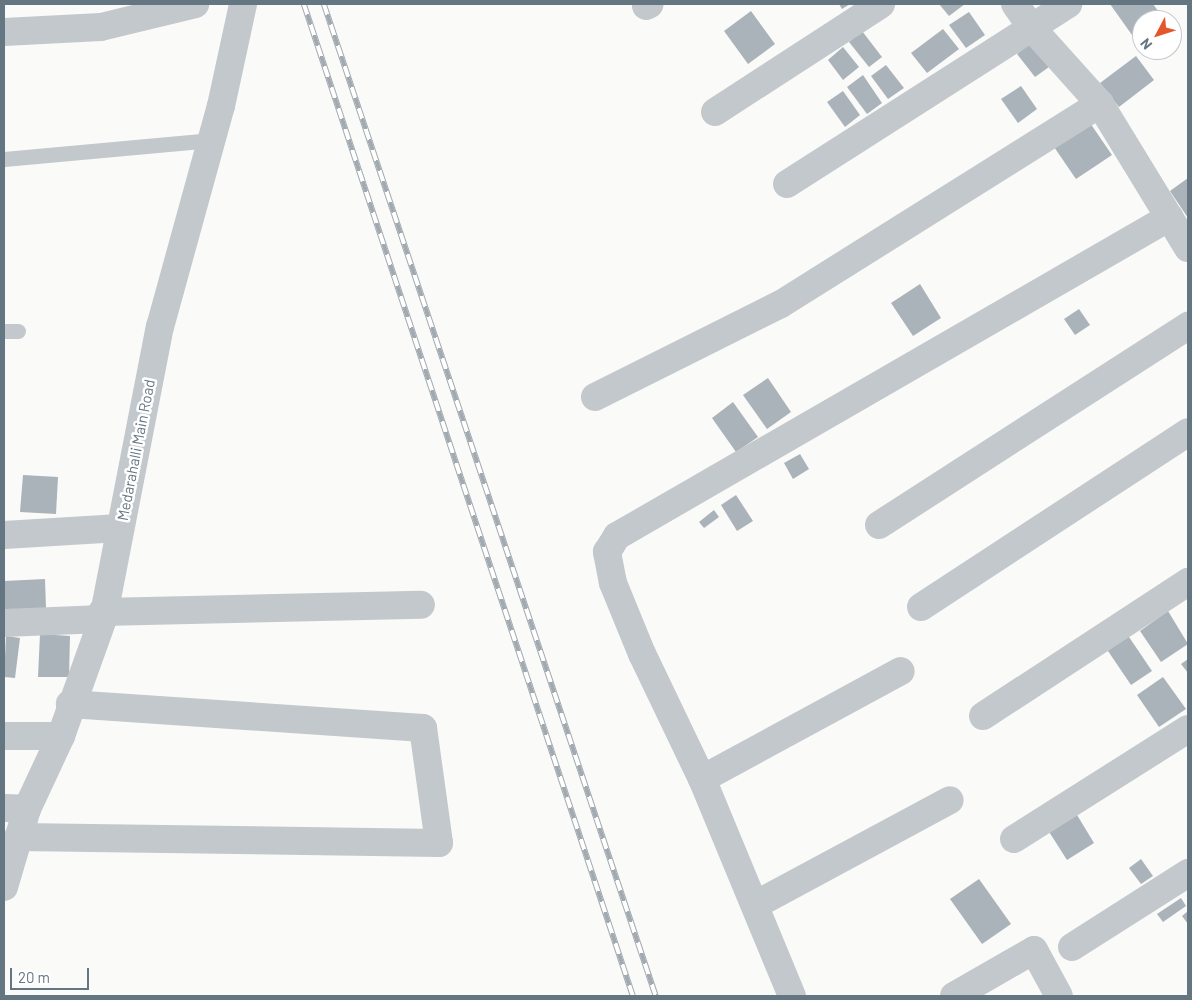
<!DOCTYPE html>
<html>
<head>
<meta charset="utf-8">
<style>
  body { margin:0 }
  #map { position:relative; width:1192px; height:1000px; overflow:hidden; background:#fafaf8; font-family:Barlow,sans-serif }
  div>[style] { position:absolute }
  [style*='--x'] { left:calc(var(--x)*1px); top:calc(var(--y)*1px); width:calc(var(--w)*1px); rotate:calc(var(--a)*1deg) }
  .building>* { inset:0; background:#aab3b9 }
  .service>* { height:15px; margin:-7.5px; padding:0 7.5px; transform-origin:7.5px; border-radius:7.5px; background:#c3c8cc }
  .minor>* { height:28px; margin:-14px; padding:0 14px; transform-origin:14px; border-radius:14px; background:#c3c8cc }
  .tertiary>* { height:28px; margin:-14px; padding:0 14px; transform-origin:14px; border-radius:14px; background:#c3c8cc }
  .rail>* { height:5.5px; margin-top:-2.75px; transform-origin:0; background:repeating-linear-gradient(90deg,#fff 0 11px,#a2aab0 0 22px); box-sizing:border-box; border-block:1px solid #a2aab0 }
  span { translate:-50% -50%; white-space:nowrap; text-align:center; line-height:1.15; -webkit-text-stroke:5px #fff; paint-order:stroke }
  .street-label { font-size:15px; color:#657683 }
  .frame { position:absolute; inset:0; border:5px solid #657683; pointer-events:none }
  .north { position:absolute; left:1132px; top:10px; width:50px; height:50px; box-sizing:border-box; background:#fff; border:1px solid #c1c8cd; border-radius:50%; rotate:230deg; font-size:14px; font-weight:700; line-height:20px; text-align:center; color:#657683 }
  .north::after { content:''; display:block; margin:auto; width:18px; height:22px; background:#e4572e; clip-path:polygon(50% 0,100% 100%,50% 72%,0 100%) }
  .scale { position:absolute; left:10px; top:968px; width:79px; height:22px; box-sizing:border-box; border:2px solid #657683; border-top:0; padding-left:6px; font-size:15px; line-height:18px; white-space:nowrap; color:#657683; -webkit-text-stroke:4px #fff; paint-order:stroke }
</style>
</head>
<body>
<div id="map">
  <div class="building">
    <i style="clip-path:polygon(839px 4px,850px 4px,842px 9px)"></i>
    <i style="clip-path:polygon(939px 4px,965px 4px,949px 16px)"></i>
    <i style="clip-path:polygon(1110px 4px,1153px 4px,1161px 15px,1154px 20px,1142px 20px,1142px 28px,1132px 35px)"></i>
    <i style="clip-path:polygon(751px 11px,775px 44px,748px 64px,724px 31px)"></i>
    <i style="clip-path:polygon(969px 12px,985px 35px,966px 48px,949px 25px)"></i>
    <i style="clip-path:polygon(943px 29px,959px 49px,927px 73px,911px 53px)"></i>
    <i style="clip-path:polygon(862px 31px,882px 57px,869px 67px,849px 42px)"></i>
    <i style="clip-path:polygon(1030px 43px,1049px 67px,1035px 77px,1017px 54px)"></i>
    <i style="clip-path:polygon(843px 47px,859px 67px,843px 80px,828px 60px)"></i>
    <i style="clip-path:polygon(1136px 56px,1154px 80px,1119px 107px,1100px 83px)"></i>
    <i style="clip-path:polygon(886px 65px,904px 88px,888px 99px,871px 76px)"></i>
    <i style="clip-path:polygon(863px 75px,882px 103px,867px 114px,847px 87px)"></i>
    <i style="clip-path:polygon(1021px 86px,1037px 109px,1018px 123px,1001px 99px)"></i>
    <i style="clip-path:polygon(843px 91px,860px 115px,845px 127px,827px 102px)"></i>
    <i style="clip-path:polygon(1088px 120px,1112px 155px,1076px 179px,1052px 144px)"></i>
    <i style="clip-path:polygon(1188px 178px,1188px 218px,1170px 191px)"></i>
    <i style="clip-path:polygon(920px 284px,941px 318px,913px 336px,891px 303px)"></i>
    <i style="clip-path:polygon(1079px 309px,1090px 325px,1075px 335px,1064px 319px)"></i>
    <i style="clip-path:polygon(768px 378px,791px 412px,767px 429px,743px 395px)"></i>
    <i style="clip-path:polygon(733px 402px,758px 437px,736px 452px,712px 418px)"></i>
    <i style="clip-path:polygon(800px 454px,809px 469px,793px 479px,784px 463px)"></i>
    <i style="clip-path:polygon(23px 475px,58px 477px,56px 514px,20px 512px)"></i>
    <i style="clip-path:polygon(736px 495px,753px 521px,737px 531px,721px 505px)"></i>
    <i style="clip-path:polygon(714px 510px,719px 517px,704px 528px,699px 522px)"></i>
    <i style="clip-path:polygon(45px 579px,46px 608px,4px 610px,4px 581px)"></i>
    <i style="clip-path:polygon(1168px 611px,1188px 644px,1161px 662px,1140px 631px)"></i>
    <i style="clip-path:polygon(40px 634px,70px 636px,69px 677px,38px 677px)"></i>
    <i style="clip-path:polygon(1127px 634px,1152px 671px,1131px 685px,1106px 648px)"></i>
    <i style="clip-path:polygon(6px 636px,20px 638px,15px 678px,4px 677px)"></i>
    <i style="clip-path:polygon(1188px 659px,1188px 673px,1181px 664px)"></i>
    <i style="clip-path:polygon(1163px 677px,1186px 709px,1159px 727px,1137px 695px)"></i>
    <i style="clip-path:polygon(1074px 810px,1094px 843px,1067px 860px,1046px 827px)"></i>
    <i style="clip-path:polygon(1141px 859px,1153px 876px,1141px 884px,1129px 868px)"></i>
    <i style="clip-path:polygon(979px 879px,1011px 924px,982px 944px,950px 899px)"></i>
    <i style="clip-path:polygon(1181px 898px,1186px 906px,1163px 922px,1157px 914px)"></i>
    <i style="clip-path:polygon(1188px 911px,1188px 924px,1182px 916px)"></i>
  </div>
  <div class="service">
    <i style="--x:4;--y:159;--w:209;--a:-5.2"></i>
    <i style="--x:4;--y:331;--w:14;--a:0"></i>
  </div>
  <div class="minor">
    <i style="--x:1015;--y:4;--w:28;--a:55"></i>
    <i style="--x:1031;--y:27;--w:103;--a:48.1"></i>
    <i style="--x:1100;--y:104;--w:169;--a:58.6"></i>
    <i style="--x:646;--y:6;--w:4;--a:-27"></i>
    <i style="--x:715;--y:112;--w:198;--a:-33"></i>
    <i style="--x:787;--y:184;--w:334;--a:-32.6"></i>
    <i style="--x:595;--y:397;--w:208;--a:-26.6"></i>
    <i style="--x:781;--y:304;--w:377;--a:-32.1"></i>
    <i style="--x:879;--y:525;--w:368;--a:-32.8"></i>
    <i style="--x:4;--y:535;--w:116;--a:-3.5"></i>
    <i style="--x:921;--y:607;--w:319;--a:-33.2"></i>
    <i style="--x:102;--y:612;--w:319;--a:-1.3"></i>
    <i style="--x:4;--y:623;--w:99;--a:-2.3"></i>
    <i style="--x:983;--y:716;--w:245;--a:-33.2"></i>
    <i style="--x:4;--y:736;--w:57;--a:0"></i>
    <i style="--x:702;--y:779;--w:226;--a:-28.5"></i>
    <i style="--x:4;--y:808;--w:23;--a:2"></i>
    <i style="--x:18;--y:837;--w:421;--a:0.8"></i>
    <i style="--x:439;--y:843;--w:116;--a:-97.9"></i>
    <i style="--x:423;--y:728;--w:354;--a:-176.1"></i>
    <i style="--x:1014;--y:839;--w:206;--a:-32.3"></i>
    <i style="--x:755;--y:905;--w:221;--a:-28.3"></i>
    <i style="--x:1072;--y:947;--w:138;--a:-32.5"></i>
    <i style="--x:792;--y:996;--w:235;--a:-112.5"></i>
    <i style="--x:702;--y:779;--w:139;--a:-115.6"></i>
    <i style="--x:642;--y:654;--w:77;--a:-112.2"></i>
    <i style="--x:613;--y:583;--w:32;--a:-101"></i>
    <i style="--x:607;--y:552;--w:19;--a:-58"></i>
    <i style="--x:617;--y:536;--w:638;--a:-29.98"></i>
    <i style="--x:954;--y:996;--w:92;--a:-29.9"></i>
    <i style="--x:1034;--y:950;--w:52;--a:61.5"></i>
  </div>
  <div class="tertiary">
    <i style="--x:4;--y:32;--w:97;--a:-3"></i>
    <i style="--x:101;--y:27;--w:97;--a:-13.7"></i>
    <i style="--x:4;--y:887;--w:81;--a:-73.6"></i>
    <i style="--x:27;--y:809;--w:81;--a:-65"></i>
    <i style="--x:61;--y:736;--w:124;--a:-70.3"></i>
    <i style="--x:103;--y:619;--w:298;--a:-79"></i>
    <i style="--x:160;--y:327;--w:229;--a:-74.6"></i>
    <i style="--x:221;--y:106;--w:104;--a:-77.8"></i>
  </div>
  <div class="rail">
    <i style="--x:304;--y:4;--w:1045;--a:71.65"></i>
    <i style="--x:324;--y:4;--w:1046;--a:71.5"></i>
  </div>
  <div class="street-label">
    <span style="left:136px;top:450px;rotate:-79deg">Medarahalli Main Road</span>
  </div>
  <div class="frame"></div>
  <div class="north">N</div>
  <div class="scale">20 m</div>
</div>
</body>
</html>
